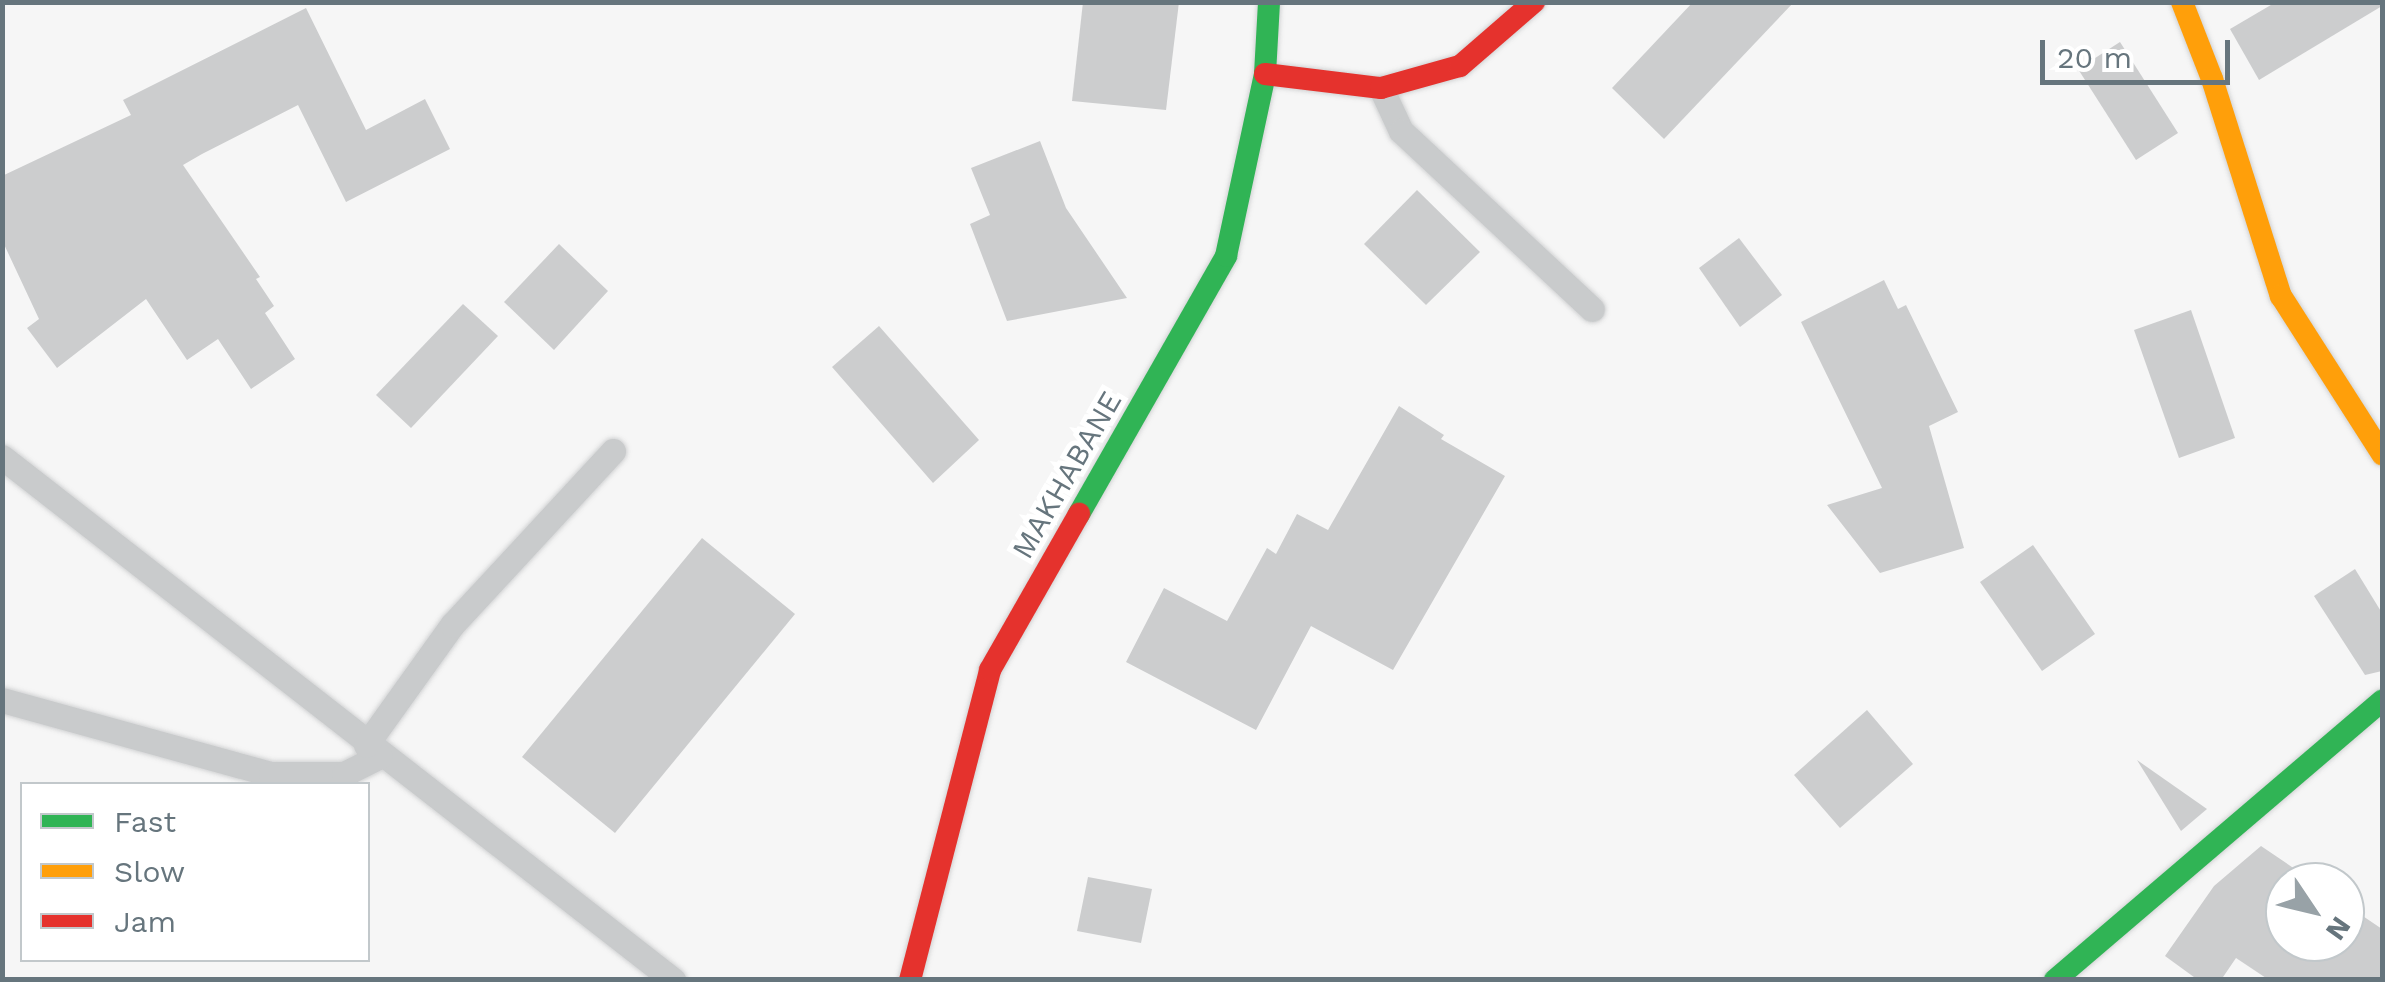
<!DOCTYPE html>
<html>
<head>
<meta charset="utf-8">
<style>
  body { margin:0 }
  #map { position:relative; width:2385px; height:982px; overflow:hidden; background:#f6f6f6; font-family:"Work Sans",sans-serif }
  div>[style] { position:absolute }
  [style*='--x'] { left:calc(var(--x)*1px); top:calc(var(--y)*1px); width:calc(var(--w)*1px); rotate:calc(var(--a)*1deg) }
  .building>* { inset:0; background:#cccdce }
  .roads { filter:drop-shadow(0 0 2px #d2d3d4) drop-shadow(0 0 2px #d2d3d4) }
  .lane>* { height:25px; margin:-12.5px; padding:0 12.5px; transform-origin:12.5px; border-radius:12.5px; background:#c9cbcc }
  .fast>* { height:22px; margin:-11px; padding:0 11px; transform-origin:11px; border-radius:11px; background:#30b455 }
  .slow>* { height:22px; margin:-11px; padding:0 11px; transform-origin:11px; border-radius:11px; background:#ff9f0a }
  .jam>* { height:22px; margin:-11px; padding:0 11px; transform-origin:11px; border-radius:11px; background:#e5322d }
  span { translate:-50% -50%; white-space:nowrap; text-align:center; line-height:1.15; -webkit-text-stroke:10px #fff; paint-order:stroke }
  .street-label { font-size:30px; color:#66757d }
  .frame { position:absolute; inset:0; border:5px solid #66757d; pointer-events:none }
  .legend { position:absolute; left:20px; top:782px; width:350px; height:180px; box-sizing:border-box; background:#fff; border:2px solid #c2c8cb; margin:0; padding:12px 18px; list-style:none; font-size:30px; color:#66757d }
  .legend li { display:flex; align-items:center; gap:20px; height:50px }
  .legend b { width:50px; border:2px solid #c2c8cb }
  .north { position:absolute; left:2265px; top:862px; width:100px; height:100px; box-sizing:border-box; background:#fff; border:2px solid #c2c8cb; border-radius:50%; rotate:125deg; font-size:28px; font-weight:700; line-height:40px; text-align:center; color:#66757d }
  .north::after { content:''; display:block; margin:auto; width:35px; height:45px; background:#98a2a7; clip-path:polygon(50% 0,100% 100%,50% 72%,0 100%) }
  .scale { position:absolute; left:2040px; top:40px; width:190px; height:45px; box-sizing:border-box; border:5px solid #66757d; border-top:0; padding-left:12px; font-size:30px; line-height:35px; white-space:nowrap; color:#66757d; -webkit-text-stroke:8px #fff; paint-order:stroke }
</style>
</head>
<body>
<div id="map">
  <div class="building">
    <i style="clip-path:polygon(1083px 2px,1179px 2px,1166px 110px,1072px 101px)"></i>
    <i style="clip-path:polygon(1693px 2px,1794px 2px,1664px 139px,1612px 88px)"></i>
    <i style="clip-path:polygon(2276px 2px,2382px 2px,2382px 6px,2259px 80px,2230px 29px)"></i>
    <i style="clip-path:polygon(306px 8px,366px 130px,425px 99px,450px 149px,346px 202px,298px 105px,202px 154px,183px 165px,260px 277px,256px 279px,274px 306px,265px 313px,295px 359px,251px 389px,218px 339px,187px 360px,146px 299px,57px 368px,27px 328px,39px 319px,2px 240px,2px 176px,131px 115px,123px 100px)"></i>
    <i style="clip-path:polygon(2120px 42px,2178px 133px,2136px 160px,2078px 69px)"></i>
    <i style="clip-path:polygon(1040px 141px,1066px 208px,1127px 298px,1007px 321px,970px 224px,990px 215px,971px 168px)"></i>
    <i style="clip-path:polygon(1417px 190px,1480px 252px,1426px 305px,1364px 244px)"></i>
    <i style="clip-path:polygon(1739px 238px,1782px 295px,1740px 327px,1699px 268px)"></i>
    <i style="clip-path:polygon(559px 244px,608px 291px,554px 350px,504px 302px)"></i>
    <i style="clip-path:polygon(1884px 280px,1898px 309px,1906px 305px,1958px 412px,1929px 426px,1964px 548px,1880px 573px,1827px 505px,1882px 488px,1801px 322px)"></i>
    <i style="clip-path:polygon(463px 304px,498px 336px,411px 428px,376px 395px)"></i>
    <i style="clip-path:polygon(2191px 310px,2235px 438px,2179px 458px,2134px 330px)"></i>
    <i style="clip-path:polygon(879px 326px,979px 440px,933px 483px,832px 367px)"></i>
    <i style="clip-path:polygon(1399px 406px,1444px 435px,1441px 439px,1505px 476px,1393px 670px,1311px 626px,1256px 730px,1126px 662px,1164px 588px,1227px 621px,1267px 548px,1276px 554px,1297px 514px,1328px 530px)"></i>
    <i style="clip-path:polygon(702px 538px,795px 614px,615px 833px,522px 757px)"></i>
    <i style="clip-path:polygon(2033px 545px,2095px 634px,2042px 671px,1980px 582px)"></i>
    <i style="clip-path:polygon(2355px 569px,2382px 613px,2382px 671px,2365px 675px,2314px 596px)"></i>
    <i style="clip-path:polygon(1867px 710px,1913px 764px,1840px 828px,1794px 775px)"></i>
    <i style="clip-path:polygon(2137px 760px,2207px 809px,2181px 831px)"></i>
    <i style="clip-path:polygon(2261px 846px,2314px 882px,2285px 882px,2285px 942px,2345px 942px,2345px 904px,2382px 929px,2382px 980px,2269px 980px,2236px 958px,2221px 980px,2198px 980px,2165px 956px,2214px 886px)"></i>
    <i style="clip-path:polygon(1088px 877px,1152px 889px,1141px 943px,1077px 931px)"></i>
  </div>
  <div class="roads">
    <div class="lane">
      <i style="--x:1381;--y:88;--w:47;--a:65.1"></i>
      <i style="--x:1401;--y:131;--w:261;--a:43"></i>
      <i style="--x:2;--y:457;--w:851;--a:37.93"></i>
      <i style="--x:2;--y:700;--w:279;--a:15.4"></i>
      <i style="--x:271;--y:774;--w:73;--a:0"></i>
      <i style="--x:344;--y:774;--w:40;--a:-26.6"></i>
      <i style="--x:366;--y:745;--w:148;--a:-54.4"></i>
      <i style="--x:452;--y:625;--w:237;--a:-47.2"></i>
    </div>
    <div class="fast">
      <i style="--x:1079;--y:514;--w:297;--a:-60.3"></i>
      <i style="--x:1226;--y:256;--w:186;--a:-77.9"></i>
      <i style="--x:1265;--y:74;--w:72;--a:-86.8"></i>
      <i style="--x:2055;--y:980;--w:430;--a:-40.5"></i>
    </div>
    <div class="slow">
      <i style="--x:2182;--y:2;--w:83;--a:68.7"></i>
      <i style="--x:2212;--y:79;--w:228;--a:72.4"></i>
      <i style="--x:2281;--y:296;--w:188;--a:57.4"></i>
    </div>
    <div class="jam">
      <i style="--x:1265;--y:74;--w:117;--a:6.9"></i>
      <i style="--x:1381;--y:88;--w:82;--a:-15.6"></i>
      <i style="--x:1460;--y:66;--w:98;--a:-40.9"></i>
      <i style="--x:910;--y:980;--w:320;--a:-75.5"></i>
      <i style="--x:990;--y:670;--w:180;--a:-60.3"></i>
    </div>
  </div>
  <div class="street-label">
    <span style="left:1067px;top:475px;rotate:-60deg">MAKHABANE</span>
  </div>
  <div class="frame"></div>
  <ul class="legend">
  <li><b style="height:12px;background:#30b455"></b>Fast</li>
  <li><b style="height:12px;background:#ff9f0a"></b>Slow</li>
  <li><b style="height:12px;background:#e5322d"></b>Jam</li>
  </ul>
  <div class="north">N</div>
  <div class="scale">20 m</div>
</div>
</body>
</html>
